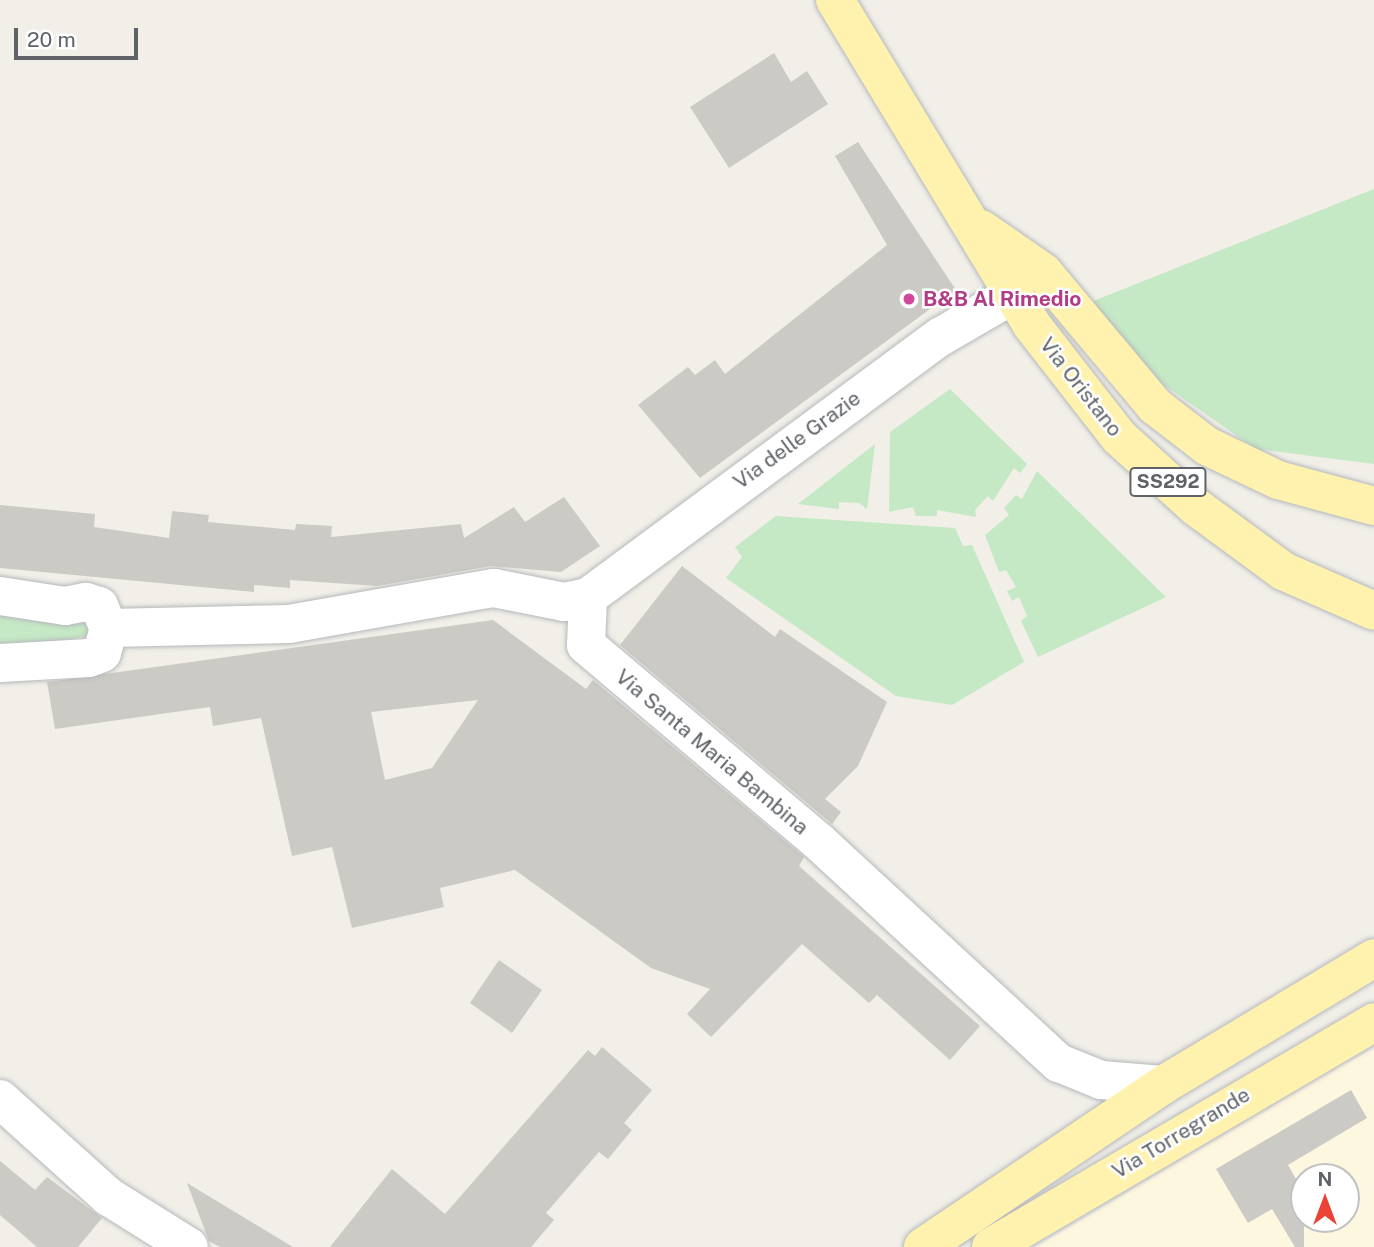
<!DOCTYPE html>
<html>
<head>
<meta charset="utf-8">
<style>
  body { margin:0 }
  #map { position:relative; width:1374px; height:1247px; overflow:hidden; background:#f1efe8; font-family:"Public Sans",sans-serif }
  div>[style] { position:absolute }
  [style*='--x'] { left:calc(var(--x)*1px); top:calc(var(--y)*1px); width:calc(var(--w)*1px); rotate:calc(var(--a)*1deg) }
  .commercial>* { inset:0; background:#fef7e0 }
  .green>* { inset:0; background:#c5e8c5 }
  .building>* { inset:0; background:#cccac5 }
  .roads { filter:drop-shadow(0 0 2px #b5b8bc) drop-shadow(0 0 2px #b5b8bc) }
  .minor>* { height:38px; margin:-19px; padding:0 19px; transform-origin:19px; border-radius:19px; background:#fff }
  .major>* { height:38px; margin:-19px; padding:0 19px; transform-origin:19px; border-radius:19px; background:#fff2af }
  .dots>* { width:19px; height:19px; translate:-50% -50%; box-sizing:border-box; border:4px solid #fff; border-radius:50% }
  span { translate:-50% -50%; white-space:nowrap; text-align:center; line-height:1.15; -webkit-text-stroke:5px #fff; paint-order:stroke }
  .shield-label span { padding:2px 5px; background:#fff; border:2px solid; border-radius:5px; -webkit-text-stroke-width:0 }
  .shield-label { font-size:19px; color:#5f6368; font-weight:700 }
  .hotel-label { font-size:21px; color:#b23c85; font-weight:700 }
  .left { translate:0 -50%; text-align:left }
  .street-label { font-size:21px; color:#5f6368 }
  .north { position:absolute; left:1290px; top:1163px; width:70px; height:70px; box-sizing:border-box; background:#fff; border:2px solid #bfc1c3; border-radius:50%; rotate:0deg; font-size:19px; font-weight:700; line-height:28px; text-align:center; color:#5f6368 }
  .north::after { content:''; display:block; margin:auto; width:24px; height:32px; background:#ea4335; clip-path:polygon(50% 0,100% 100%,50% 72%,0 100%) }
  .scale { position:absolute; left:14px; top:28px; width:124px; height:32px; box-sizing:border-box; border:4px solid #5f6368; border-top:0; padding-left:9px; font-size:21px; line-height:24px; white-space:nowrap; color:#5f6368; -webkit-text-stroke:5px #fff; paint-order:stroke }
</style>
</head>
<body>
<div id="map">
  <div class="commercial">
    <i style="clip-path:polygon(evenodd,1374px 1049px,1374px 1247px,1036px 1247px,1347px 1062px,1374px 1049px,1304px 1177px,1346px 1177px,1346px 1219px,1304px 1219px,1304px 1177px)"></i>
  </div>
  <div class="green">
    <i style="clip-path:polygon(1374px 189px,1374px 464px,1256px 449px,1151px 376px,1086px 304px)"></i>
    <i style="clip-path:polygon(950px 389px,1027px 464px,1020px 473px,1014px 468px,993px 501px,988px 496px,975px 510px,976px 517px,937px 510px,937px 516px,916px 516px,913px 507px,889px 512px,890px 432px)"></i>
    <i style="clip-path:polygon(875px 444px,867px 509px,859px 503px,839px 502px,839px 509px,798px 504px)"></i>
    <i style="clip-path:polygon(1037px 471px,1166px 597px,1038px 657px,1021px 621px,1027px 616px,1019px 597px,1012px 601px,1007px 591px,1016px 587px,1006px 570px,999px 572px,985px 535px,1009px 515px,1004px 508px,1016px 495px,1022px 499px)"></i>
    <i style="clip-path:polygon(776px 516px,955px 528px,963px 546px,972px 545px,1024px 662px,952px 705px,896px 696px,726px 578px,742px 557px,735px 547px)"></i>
    <i style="clip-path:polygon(0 610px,86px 623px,89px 636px,0 649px)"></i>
  </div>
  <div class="building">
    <i style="clip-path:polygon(774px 53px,791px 82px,807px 71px,828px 104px,729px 168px,690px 107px)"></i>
    <i style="clip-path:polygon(858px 142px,956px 290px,700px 478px,638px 405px,688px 367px,695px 375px,715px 360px,725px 374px,887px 245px,835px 156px)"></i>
    <i style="clip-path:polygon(564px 497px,600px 546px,561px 572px,491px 566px,377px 586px,290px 580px,290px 588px,254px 585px,254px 592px,0 568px,0 505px,95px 514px,94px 527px,169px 538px,172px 511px,209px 515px,208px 522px,295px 530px,296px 524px,332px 526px,331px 537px,461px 524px,464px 538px,514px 507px,525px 522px)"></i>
    <i style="clip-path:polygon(682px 566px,775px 637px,780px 629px,887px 702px,858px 766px,825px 799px,841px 812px,832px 824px,620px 645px)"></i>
    <i style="clip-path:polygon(evenodd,493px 620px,586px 689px,593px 680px,804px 857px,799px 866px,980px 1026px,950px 1060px,877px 995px,869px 1003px,802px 944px,711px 1037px,687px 1014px,710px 989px,651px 968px,515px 870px,440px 888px,444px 907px,352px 928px,332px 847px,292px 856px,261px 718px,213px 726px,210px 707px,55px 729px,47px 682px,493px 620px,478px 700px,432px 768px,385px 780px,371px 712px,478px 700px)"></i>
    <i style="clip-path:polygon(499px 960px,542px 990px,512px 1033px,470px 1003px)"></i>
    <i style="clip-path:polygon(602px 1047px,652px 1090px,624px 1123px,632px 1130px,608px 1159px,599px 1152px,546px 1213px,554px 1220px,531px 1247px,330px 1247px,392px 1169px,445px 1214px,588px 1050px,595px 1056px)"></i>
    <i style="clip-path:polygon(1351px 1090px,1367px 1118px,1288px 1165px,1304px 1193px,1304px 1247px,1295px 1247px,1272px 1209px,1248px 1223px,1216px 1169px)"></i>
    <i style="clip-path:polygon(0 1161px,35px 1190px,47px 1177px,102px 1218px,78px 1247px,37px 1247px,0 1215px)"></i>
    <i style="clip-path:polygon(187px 1183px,293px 1247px,220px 1247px,209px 1241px)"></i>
  </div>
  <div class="roads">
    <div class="minor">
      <i style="--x:0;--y:596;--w:66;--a:8.7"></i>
      <i style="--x:65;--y:606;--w:21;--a:-11"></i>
      <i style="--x:86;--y:602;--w:14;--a:17"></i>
      <i style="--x:99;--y:606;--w:24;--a:66"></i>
      <i style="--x:109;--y:628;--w:26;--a:106"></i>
      <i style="--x:102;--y:653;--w:14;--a:159"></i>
      <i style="--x:89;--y:658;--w:89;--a:176.8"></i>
      <i style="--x:588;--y:597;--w:48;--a:92.4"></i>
      <i style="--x:586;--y:645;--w:304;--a:40.2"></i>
      <i style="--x:818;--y:841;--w:328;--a:42.7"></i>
      <i style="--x:1059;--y:1063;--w:45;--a:22"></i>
      <i style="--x:1101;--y:1080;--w:62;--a:4.6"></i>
      <i style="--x:109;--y:628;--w:180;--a:-1.3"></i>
      <i style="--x:289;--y:624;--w:208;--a:-10"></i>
      <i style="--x:494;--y:588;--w:71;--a:11.3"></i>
      <i style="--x:564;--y:602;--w:25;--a:-12"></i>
      <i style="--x:588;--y:597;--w:438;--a:-36.5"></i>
      <i style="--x:940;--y:337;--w:86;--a:-30.2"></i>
      <i style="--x:0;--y:1099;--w:147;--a:42"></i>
      <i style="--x:109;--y:1197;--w:94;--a:32"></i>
    </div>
    <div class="major">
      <i style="--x:835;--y:0;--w:379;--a:58.8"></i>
      <i style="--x:1031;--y:324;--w:143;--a:52.1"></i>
      <i style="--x:1119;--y:437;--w:104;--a:42.3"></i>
      <i style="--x:1196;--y:507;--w:108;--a:36.3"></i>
      <i style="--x:1283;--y:571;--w:99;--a:23.7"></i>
      <i style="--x:981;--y:229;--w:75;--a:34.7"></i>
      <i style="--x:1043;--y:272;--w:175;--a:50.1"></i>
      <i style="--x:1155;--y:406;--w:66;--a:37.6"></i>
      <i style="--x:1207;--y:446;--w:79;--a:25.6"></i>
      <i style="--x:1278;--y:480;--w:99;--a:15.2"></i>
      <i style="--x:923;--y:1247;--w:290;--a:-34"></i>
      <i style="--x:1163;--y:1085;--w:246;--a:-31"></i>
      <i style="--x:991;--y:1247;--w:444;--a:-30.4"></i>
    </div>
  </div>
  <div class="dots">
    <i style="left:909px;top:299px;background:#d1479c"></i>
  </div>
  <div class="shield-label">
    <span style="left:1168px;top:482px">SS292</span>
  </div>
  <div class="hotel-label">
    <span class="left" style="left:923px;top:299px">B&amp;B Al Rimedio</span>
  </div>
  <div class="street-label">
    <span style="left:1081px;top:387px;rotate:52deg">Via Oristano</span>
    <span style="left:797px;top:440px;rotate:-36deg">Via delle Grazie</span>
    <span style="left:712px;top:752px;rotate:40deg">Via Santa Maria Bambina</span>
    <span style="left:1181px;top:1133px;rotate:-31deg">Via Torregrande</span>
  </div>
  <div class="north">N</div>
  <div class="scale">20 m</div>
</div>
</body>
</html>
